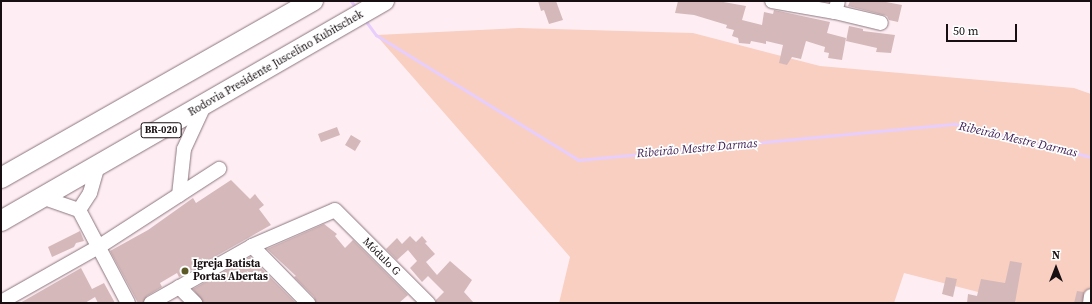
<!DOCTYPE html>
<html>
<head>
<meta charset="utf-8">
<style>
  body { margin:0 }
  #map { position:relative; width:1092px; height:304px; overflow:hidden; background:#feeef4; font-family:"Source Serif 4",serif }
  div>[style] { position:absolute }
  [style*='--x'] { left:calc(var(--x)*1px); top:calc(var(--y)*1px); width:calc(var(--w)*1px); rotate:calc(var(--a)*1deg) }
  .green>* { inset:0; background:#f9cfc1 }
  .stream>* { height:3px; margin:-1.5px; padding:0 1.5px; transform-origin:1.5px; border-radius:1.5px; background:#e7cefd }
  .building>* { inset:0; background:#d5b9ba }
  .roads { filter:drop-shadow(0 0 1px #8c757d) drop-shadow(0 0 1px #8c757d) }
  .minor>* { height:14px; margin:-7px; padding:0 7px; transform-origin:7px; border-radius:7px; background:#fff }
  .highway>* { height:20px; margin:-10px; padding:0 10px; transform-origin:10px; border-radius:10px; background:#fff }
  .dots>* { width:11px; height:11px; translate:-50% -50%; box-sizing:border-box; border:2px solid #fff; border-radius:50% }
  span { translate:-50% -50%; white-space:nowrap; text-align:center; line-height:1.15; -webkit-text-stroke:3.5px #fff; paint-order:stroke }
  .shield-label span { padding:1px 3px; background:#fff; border:1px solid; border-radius:3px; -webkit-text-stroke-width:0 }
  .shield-label { font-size:10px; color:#170f12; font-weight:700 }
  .street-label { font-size:11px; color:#170f12 }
  .poi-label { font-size:11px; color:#170f12; font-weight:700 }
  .left { translate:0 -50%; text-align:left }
  .water-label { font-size:12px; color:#38174e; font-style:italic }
  .frame { position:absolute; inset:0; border:2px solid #170f12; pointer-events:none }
  .north { position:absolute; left:1036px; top:248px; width:40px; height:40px; -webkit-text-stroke:3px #fff; paint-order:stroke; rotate:0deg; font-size:11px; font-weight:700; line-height:16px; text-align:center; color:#170f12 }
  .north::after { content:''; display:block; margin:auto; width:14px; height:18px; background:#170f12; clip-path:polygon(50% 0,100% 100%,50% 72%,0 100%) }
  .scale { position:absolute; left:946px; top:24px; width:71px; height:18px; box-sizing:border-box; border:2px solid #170f12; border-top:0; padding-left:5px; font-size:12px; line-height:14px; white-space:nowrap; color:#170f12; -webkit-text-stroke:3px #fff; paint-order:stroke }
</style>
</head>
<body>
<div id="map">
  <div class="green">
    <i style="clip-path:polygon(519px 28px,693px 33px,820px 66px,1074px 88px,1091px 94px,1091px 303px,1021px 303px,904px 273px,894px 303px,559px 303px,570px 257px,376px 35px)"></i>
  </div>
  <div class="stream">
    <i style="--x:351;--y:1;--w:10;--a:53"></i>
    <i style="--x:365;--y:20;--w:19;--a:54"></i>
    <i style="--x:376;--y:35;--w:238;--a:31.7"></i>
    <i style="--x:578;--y:160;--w:379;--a:-5.5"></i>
    <i style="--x:955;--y:124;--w:140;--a:13.6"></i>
  </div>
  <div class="building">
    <i style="clip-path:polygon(538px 1px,556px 1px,563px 20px,549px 24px,544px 10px,541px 11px)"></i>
    <i style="clip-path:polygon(678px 1px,718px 1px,746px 6px,742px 20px,762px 25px,764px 12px,773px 14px,774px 10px,830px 22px,827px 33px,846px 38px,842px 60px,828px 58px,829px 53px,824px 52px,825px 47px,806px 41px,801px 59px,792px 57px,787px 65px,779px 63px,783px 45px,766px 41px,766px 44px,751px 41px,750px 44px,739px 43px,738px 38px,732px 36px,734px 30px,726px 28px,727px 25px,694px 15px,675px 13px)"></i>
    <i style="clip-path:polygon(850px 1px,881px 1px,902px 5px,898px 22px,889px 20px,887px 16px,848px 6px)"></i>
    <i style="clip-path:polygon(849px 26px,863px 29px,863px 31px,895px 35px,891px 53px,876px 52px,877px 48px,846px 41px)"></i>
    <i style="clip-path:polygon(337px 127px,340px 135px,321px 142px,318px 134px)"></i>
    <i style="clip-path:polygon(351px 135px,361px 141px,355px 151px,345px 145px)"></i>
    <i style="clip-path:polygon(231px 180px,250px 199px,255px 194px,258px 198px,264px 205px,259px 209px,271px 225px,179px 277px,177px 273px,160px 283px,162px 287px,147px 296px,143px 303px,138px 303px,110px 251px,148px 230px,193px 198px,196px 203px)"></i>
    <i style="clip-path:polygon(324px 224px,337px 234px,335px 236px,345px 248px,353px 240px,408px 295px,399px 303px,316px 303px,314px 297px,294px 277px,296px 276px,267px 249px)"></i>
    <i style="clip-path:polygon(80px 231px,84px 241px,76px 243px,74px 247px,52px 257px,48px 247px)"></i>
    <i style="clip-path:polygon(410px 236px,416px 242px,422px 236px,427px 242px,425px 243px,435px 254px,426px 262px,437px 275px,450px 261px,472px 280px,464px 292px,474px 303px,436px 303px,436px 300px,444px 292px,428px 276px,422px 282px,410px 268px,417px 261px,408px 250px,397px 260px,386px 249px,397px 238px,402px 244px)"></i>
    <i style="clip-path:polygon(250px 257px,296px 303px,203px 303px,193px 289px)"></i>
    <i style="clip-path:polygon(1010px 261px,1022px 263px,1015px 303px,967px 303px,968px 294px,977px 296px,981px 279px,1005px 283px)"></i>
    <i style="clip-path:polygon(81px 268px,92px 289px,104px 283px,115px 303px,98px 303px,95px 297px,85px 303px,20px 303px)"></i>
    <i style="clip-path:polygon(946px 277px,957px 279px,953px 297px,942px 294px)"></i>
    <i style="clip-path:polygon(1077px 291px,1084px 292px,1082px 303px,1074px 303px)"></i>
  </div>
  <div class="roads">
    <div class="minor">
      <i style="--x:772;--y:1;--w:64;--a:9.9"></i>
      <i style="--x:835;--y:12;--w:11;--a:-75"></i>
      <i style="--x:835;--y:12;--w:47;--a:13.4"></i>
      <i style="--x:179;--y:195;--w:46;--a:-83.8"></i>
      <i style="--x:184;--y:149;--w:47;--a:-65.1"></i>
      <i style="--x:44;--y:198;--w:37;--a:19"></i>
      <i style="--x:79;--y:210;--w:105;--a:62.2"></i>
      <i style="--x:79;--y:210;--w:20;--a:-57"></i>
      <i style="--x:90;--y:193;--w:26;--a:-74"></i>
      <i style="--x:252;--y:246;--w:80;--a:45.5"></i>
      <i style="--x:179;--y:287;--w:23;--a:45"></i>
      <i style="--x:1;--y:302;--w:114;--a:-29.5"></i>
      <i style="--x:100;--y:246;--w:142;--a:-32.9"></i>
      <i style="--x:151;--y:303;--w:116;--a:-29.4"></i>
      <i style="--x:252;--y:246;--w:90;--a:-23.4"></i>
      <i style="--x:335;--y:210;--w:132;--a:45"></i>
      <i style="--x:1090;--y:303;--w:7;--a:-82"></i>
    </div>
    <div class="highway">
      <i style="--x:1;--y:178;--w:359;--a:-29.6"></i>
      <i style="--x:1;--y:221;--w:442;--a:-29.9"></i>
    </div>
  </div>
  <div class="dots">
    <i style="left:185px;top:271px;background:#5c5a27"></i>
  </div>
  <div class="shield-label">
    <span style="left:161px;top:130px">BR-020</span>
  </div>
  <div class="street-label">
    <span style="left:276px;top:64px;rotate:-30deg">Rodovia Presidente Juscelino Kubitschek</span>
    <span style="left:381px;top:257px;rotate:45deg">Módulo G</span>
  </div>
  <div class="poi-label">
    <span class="left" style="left:193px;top:271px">Igreja Batista<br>Portas Abertas</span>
  </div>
  <div class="water-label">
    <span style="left:1018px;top:140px;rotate:13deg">Ribeirão Mestre Darmas</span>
    <span style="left:697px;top:149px;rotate:-5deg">Ribeirão Mestre Darmas</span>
  </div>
  <div class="frame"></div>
  <div class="north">N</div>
  <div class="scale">50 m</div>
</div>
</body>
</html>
